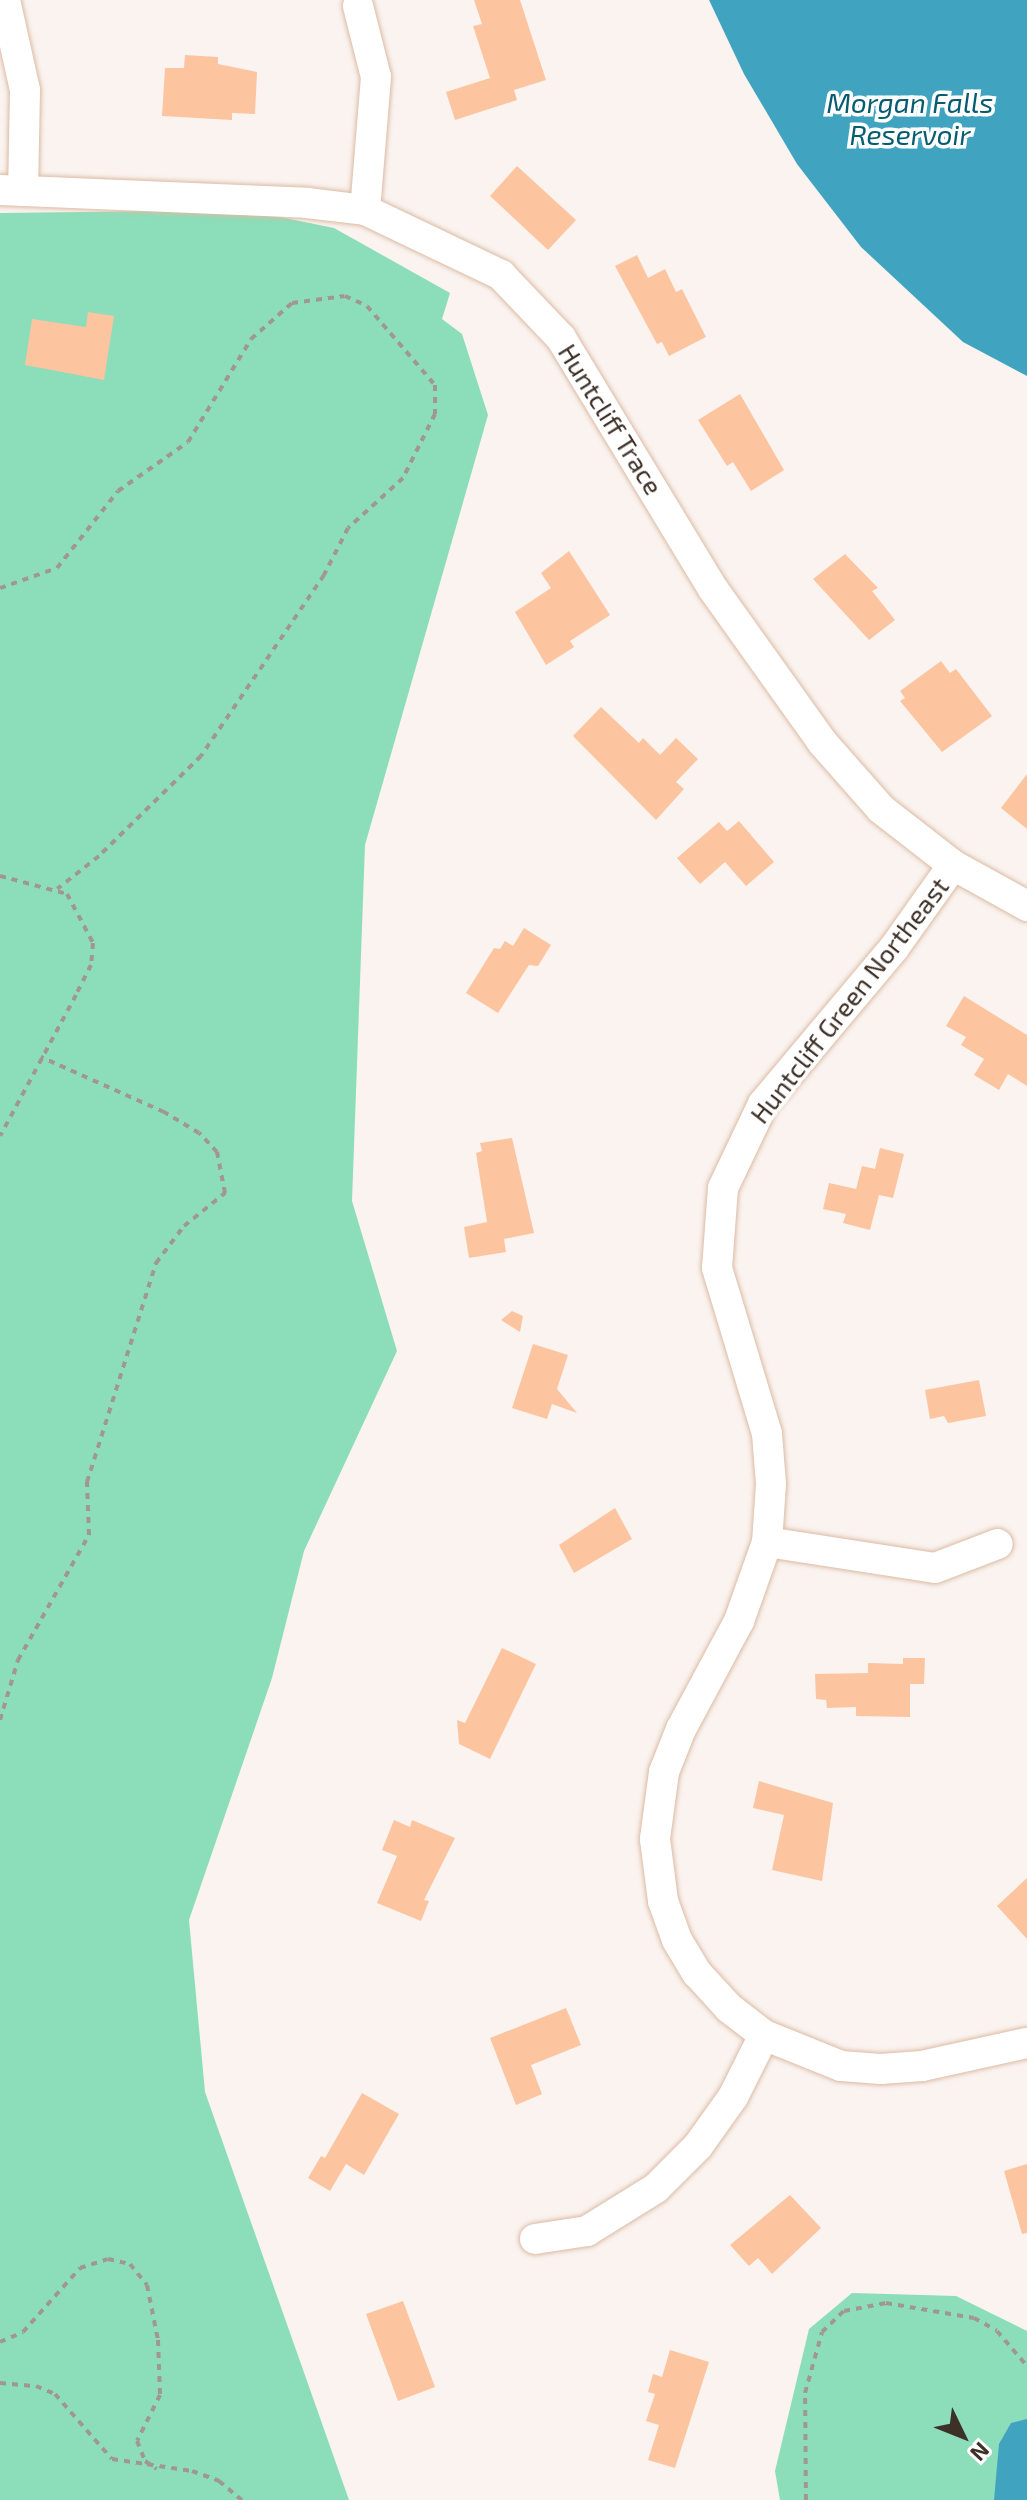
<!DOCTYPE html>
<html>
<head>
<meta charset="utf-8">
<style>
  body { margin:0 }
  #map { position:relative; width:1027px; height:2500px; overflow:hidden; background:#faf3ef; font-family:"Exo 2",sans-serif }
  div>[style] { position:absolute }
  [style*='--x'] { left:calc(var(--x)*1px); top:calc(var(--y)*1px); width:calc(var(--w)*1px); rotate:calc(var(--a)*1deg) }
  .green>* { inset:0; background:#8cddb9 }
  .water>* { inset:0; background:#40a4c0 }
  .building>* { inset:0; background:#fcc5a0 }
  .path>* { height:4px; margin-top:-2px; transform-origin:0; background:repeating-linear-gradient(90deg,#a19791 0 6px,transparent 0 12px) }
  .roads { filter:drop-shadow(0 0 2px #dcbba4) drop-shadow(0 0 2px #dcbba4) }
  .minor>* { height:30px; margin:-15px; padding:0 15px; transform-origin:15px; border-radius:15px; background:#fff }
  span { translate:-50% -50%; white-space:nowrap; text-align:center; line-height:1.15; -webkit-text-stroke:7px #fff; paint-order:stroke }
  .street-label { font-size:26px; color:#3d3027 }
  .water-label { font-size:28px; color:#065c70; font-style:italic }
  .north { position:absolute; left:923px; top:2396px; width:80px; height:80px; -webkit-text-stroke:6px #fff; paint-order:stroke; rotate:133deg; font-size:22px; font-weight:700; line-height:32px; text-align:center; color:#3d3027 }
  .north::after { content:''; display:block; margin:auto; width:28px; height:36px; background:#3d3027; clip-path:polygon(50% 0,100% 100%,50% 72%,0 100%) }
</style>
</head>
<body>
<div id="map">
  <div class="green">
    <i style="clip-path:polygon(246px 210px,334px 228px,450px 293px,442px 319px,462px 334px,488px 415px,365px 845px,352px 1201px,397px 1351px,304px 1551px,272px 1678px,189px 1920px,205px 2092px,349px 2500px,0 2500px,0 213px)"></i>
    <i style="clip-path:polygon(852px 2293px,956px 2296px,1027px 2331px,1027px 2500px,780px 2500px,775px 2471px,809px 2329px)"></i>
  </div>
  <div class="water">
    <i style="clip-path:polygon(709px 0,1027px 0,1027px 376px,963px 342px,861px 247px,797px 164px,744px 74px)"></i>
    <i style="clip-path:polygon(1027px 2419px,1027px 2500px,994px 2500px,999px 2444px,1011px 2423px)"></i>
  </div>
  <div class="building">
    <i style="clip-path:polygon(474px 0,520px 0,546px 80px,514px 90px,517px 100px,455px 120px,446px 92px,490px 78px,473px 26px,482px 24px)"></i>
    <i style="clip-path:polygon(185px 55px,218px 57px,218px 64px,257px 72px,255px 114px,232px 113px,232px 120px,162px 116px,165px 68px,184px 68px)"></i>
    <i style="clip-path:polygon(517px 166px,576px 220px,548px 250px,490px 196px)"></i>
    <i style="clip-path:polygon(637px 255px,648px 278px,665px 269px,676px 292px,682px 289px,706px 337px,669px 356px,662px 342px,657px 344px,615px 266px)"></i>
    <i style="clip-path:polygon(88px 312px,114px 316px,104px 380px,25px 365px,32px 319px,86px 327px)"></i>
    <i style="clip-path:polygon(740px 394px,784px 470px,751px 491px,733px 462px,727px 466px,698px 420px)"></i>
    <i style="clip-path:polygon(569px 551px,610px 615px,570px 641px,574px 647px,546px 665px,515px 612px,551px 588px,541px 573px)"></i>
    <i style="clip-path:polygon(845px 554px,878px 588px,872px 591px,895px 620px,869px 640px,813px 579px)"></i>
    <i style="clip-path:polygon(941px 661px,950px 673px,956px 669px,992px 716px,942px 752px,900px 701px,905px 698px,900px 691px)"></i>
    <i style="clip-path:polygon(601px 707px,639px 743px,643px 738px,660px 755px,676px 738px,698px 759px,676px 782px,684px 789px,656px 820px,573px 736px)"></i>
    <i style="clip-path:polygon(1027px 774px,1027px 829px,1001px 808px)"></i>
    <i style="clip-path:polygon(739px 821px,774px 862px,746px 886px,725px 862px,700px 884px,677px 858px,719px 822px,727px 831px)"></i>
    <i style="clip-path:polygon(524px 928px,551px 945px,538px 966px,529px 965px,498px 1013px,466px 993px,494px 948px,500px 949px,505px 941px,513px 946px)"></i>
    <i style="clip-path:polygon(964px 996px,1027px 1035px,1027px 1086px,1008px 1074px,999px 1090px,974px 1075px,984px 1059px,961px 1045px,966px 1037px,946px 1026px)"></i>
    <i style="clip-path:polygon(512px 1138px,534px 1233px,504px 1239px,506px 1252px,469px 1258px,464px 1227px,487px 1222px,476px 1153px,482px 1151px,480px 1143px)"></i>
    <i style="clip-path:polygon(880px 1148px,904px 1154px,893px 1198px,879px 1195px,870px 1230px,843px 1223px,846px 1214px,823px 1209px,829px 1183px,856px 1189px,862px 1166px,875px 1169px)"></i>
    <i style="clip-path:polygon(512px 1311px,523px 1316px,520px 1332px,501px 1320px)"></i>
    <i style="clip-path:polygon(533px 1344px,568px 1355px,557px 1389px,577px 1413px,552px 1404px,547px 1419px,512px 1408px)"></i>
    <i style="clip-path:polygon(979px 1380px,986px 1416px,948px 1423px,944px 1416px,930px 1419px,925px 1390px)"></i>
    <i style="clip-path:polygon(615px 1508px,632px 1539px,574px 1573px,559px 1545px)"></i>
    <i style="clip-path:polygon(502px 1648px,536px 1664px,490px 1759px,459px 1744px,457px 1720px,465px 1723px)"></i>
    <i style="clip-path:polygon(903px 1658px,925px 1658px,924px 1684px,910px 1684px,910px 1717px,856px 1716px,856px 1707px,827px 1708px,826px 1700px,816px 1699px,815px 1674px,868px 1673px,868px 1663px,903px 1664px)"></i>
    <i style="clip-path:polygon(759px 1781px,833px 1803px,822px 1881px,772px 1870px,784px 1815px,753px 1808px)"></i>
    <i style="clip-path:polygon(394px 1820px,410px 1827px,412px 1820px,455px 1838px,424px 1900px,429px 1901px,421px 1921px,377px 1903px,397px 1856px,382px 1850px)"></i>
    <i style="clip-path:polygon(1027px 1878px,1027px 1939px,997px 1906px)"></i>
    <i style="clip-path:polygon(566px 2008px,581px 2045px,531px 2065px,542px 2094px,516px 2105px,490px 2038px)"></i>
    <i style="clip-path:polygon(362px 2093px,399px 2114px,364px 2175px,346px 2164px,330px 2191px,308px 2178px,321px 2156px,325px 2158px)"></i>
    <i style="clip-path:polygon(1027px 2164px,1027px 2233px,1022px 2234px,1004px 2171px)"></i>
    <i style="clip-path:polygon(790px 2195px,821px 2228px,772px 2274px,758px 2258px,749px 2266px,730px 2245px)"></i>
    <i style="clip-path:polygon(403px 2301px,435px 2387px,398px 2401px,366px 2314px)"></i>
    <i style="clip-path:polygon(670px 2350px,709px 2362px,675px 2468px,648px 2460px,659px 2425px,646px 2421px,655px 2394px,648px 2392px,653px 2374px,662px 2377px)"></i>
  </div>
  <div class="path">
    <i style="--x:0;--y:588;--w:60;--a:-19.3"></i>
    <i style="--x:57;--y:568;--w:98;--a:-51.6"></i>
    <i style="--x:118;--y:491;--w:85;--a:-35"></i>
    <i style="--x:188;--y:442;--w:121;--a:-58.5"></i>
    <i style="--x:251;--y:339;--w:55;--a:-41.3"></i>
    <i style="--x:292;--y:303;--w:53;--a:-7.5"></i>
    <i style="--x:345;--y:296;--w:24;--a:24"></i>
    <i style="--x:367;--y:306;--w:104;--a:49.3"></i>
    <i style="--x:435;--y:385;--w:29;--a:90"></i>
    <i style="--x:435;--y:414;--w:72;--a:116.6"></i>
    <i style="--x:403;--y:478;--w:74;--a:137.7"></i>
    <i style="--x:348;--y:528;--w:53;--a:117.1"></i>
    <i style="--x:324;--y:575;--w:219;--a:124.2"></i>
    <i style="--x:201;--y:756;--w:143;--a:135.6"></i>
    <i style="--x:99;--y:856;--w:53;--a:141.8"></i>
    <i style="--x:0;--y:876;--w:69;--a:15"></i>
    <i style="--x:67;--y:894;--w:55;--a:62"></i>
    <i style="--x:93;--y:943;--w:22;--a:95"></i>
    <i style="--x:91;--y:965;--w:34;--a:117"></i>
    <i style="--x:76;--y:995;--w:160;--a:118.3"></i>
    <i style="--x:0;--y:1720;--w:63;--a:-73.3"></i>
    <i style="--x:18;--y:1660;--w:144;--a:-60.4"></i>
    <i style="--x:89;--y:1535;--w:53;--a:-92.2"></i>
    <i style="--x:87;--y:1482;--w:230;--a:-72.5"></i>
    <i style="--x:156;--y:1263;--w:46;--a:-52.9"></i>
    <i style="--x:184;--y:1226;--w:53;--a:-38.8"></i>
    <i style="--x:225;--y:1193;--w:42;--a:-101"></i>
    <i style="--x:217;--y:1152;--w:26;--a:-133"></i>
    <i style="--x:199;--y:1133;--w:41;--a:-149"></i>
    <i style="--x:164;--y:1112;--w:135;--a:-155.9"></i>
    <i style="--x:0;--y:2342;--w:25;--a:-23"></i>
    <i style="--x:23;--y:2332;--w:86;--a:-48.3"></i>
    <i style="--x:80;--y:2268;--w:29;--a:-18"></i>
    <i style="--x:108;--y:2259;--w:23;--a:13"></i>
    <i style="--x:130;--y:2264;--w:27;--a:51"></i>
    <i style="--x:147;--y:2285;--w:56;--a:78.7"></i>
    <i style="--x:158;--y:2340;--w:55;--a:87.9"></i>
    <i style="--x:160;--y:2395;--w:51;--a:116.6"></i>
    <i style="--x:137;--y:2441;--w:22;--a:68"></i>
    <i style="--x:145;--y:2461;--w:14;--a:34"></i>
    <i style="--x:0;--y:2383;--w:36;--a:5"></i>
    <i style="--x:36;--y:2386;--w:21;--a:23"></i>
    <i style="--x:55;--y:2394;--w:86;--a:48.8"></i>
    <i style="--x:112;--y:2459;--w:81;--a:8.5"></i>
    <i style="--x:192;--y:2471;--w:29;--a:20"></i>
    <i style="--x:219;--y:2481;--w:30;--a:40"></i>
    <i style="--x:806;--y:2500;--w:107;--a:-90.5"></i>
    <i style="--x:805;--y:2393;--w:63;--a:-74.4"></i>
    <i style="--x:822;--y:2332;--w:30;--a:-44"></i>
    <i style="--x:844;--y:2311;--w:43;--a:-10.8"></i>
    <i style="--x:886;--y:2303;--w:89;--a:9.7"></i>
    <i style="--x:974;--y:2318;--w:26;--a:29"></i>
    <i style="--x:997;--y:2331;--w:46;--a:49.4"></i>
  </div>
  <div class="roads">
    <div class="minor">
      <i style="--x:5;--y:0;--w:92;--a:77.5"></i>
      <i style="--x:25;--y:90;--w:101;--a:91.1"></i>
      <i style="--x:358;--y:6;--w:73;--a:75.8"></i>
      <i style="--x:376;--y:77;--w:133;--a:94.7"></i>
      <i style="--x:0;--y:190;--w:307;--a:2.4"></i>
      <i style="--x:307;--y:203;--w:58;--a:6.9"></i>
      <i style="--x:365;--y:210;--w:151;--a:25.5"></i>
      <i style="--x:501;--y:275;--w:87;--a:46.4"></i>
      <i style="--x:561;--y:338;--w:293;--a:58.8"></i>
      <i style="--x:713;--y:589;--w:188;--a:54.5"></i>
      <i style="--x:822;--y:742;--w:89;--a:48.6"></i>
      <i style="--x:881;--y:809;--w:91;--a:37.9"></i>
      <i style="--x:953;--y:865;--w:85;--a:29"></i>
      <i style="--x:953;--y:865;--w:102;--a:125.4"></i>
      <i style="--x:894;--y:948;--w:204;--a:130"></i>
      <i style="--x:763;--y:1104;--w:93;--a:115.5"></i>
      <i style="--x:723;--y:1188;--w:80;--a:94.3"></i>
      <i style="--x:717;--y:1268;--w:173;--a:73.2"></i>
      <i style="--x:767;--y:1434;--w:50;--a:85.4"></i>
      <i style="--x:771;--y:1484;--w:58;--a:93.9"></i>
      <i style="--x:767;--y:1542;--w:84;--a:109.5"></i>
      <i style="--x:739;--y:1621;--w:123;--a:118.2"></i>
      <i style="--x:681;--y:1729;--w:46;--a:111.6"></i>
      <i style="--x:664;--y:1772;--w:68;--a:97.7"></i>
      <i style="--x:655;--y:1839;--w:63;--a:82.6"></i>
      <i style="--x:663;--y:1901;--w:41;--a:70.3"></i>
      <i style="--x:677;--y:1940;--w:39;--a:59"></i>
      <i style="--x:697;--y:1973;--w:47;--a:47.6"></i>
      <i style="--x:729;--y:2008;--w:44;--a:37.6"></i>
      <i style="--x:764;--y:2035;--w:83;--a:21.9"></i>
      <i style="--x:841;--y:2066;--w:40;--a:4.3"></i>
      <i style="--x:881;--y:2069;--w:41;--a:-4.2"></i>
      <i style="--x:922;--y:2066;--w:107;--a:-12.4"></i>
      <i style="--x:767;--y:1542;--w:170;--a:8.8"></i>
      <i style="--x:935;--y:1568;--w:67;--a:-20.9"></i>
      <i style="--x:535;--y:2239;--w:53;--a:-8.7"></i>
      <i style="--x:587;--y:2231;--w:81;--a:-31.9"></i>
      <i style="--x:656;--y:2188;--w:59;--a:-45"></i>
      <i style="--x:698;--y:2146;--w:60;--a:-54.5"></i>
      <i style="--x:733;--y:2097;--w:69;--a:-63.4"></i>
    </div>
  </div>
  <div class="street-label">
    <span style="left:611px;top:419px;rotate:58deg">Huntcliff Trace</span>
    <span style="left:849px;top:1000px;rotate:-52deg">Huntcliff Green Northeast</span>
  </div>
  <div class="water-label">
    <span style="left:910px;top:118px">Morgan Falls<br>Reservoir</span>
  </div>
  <div class="north">N</div>
</div>
</body>
</html>
